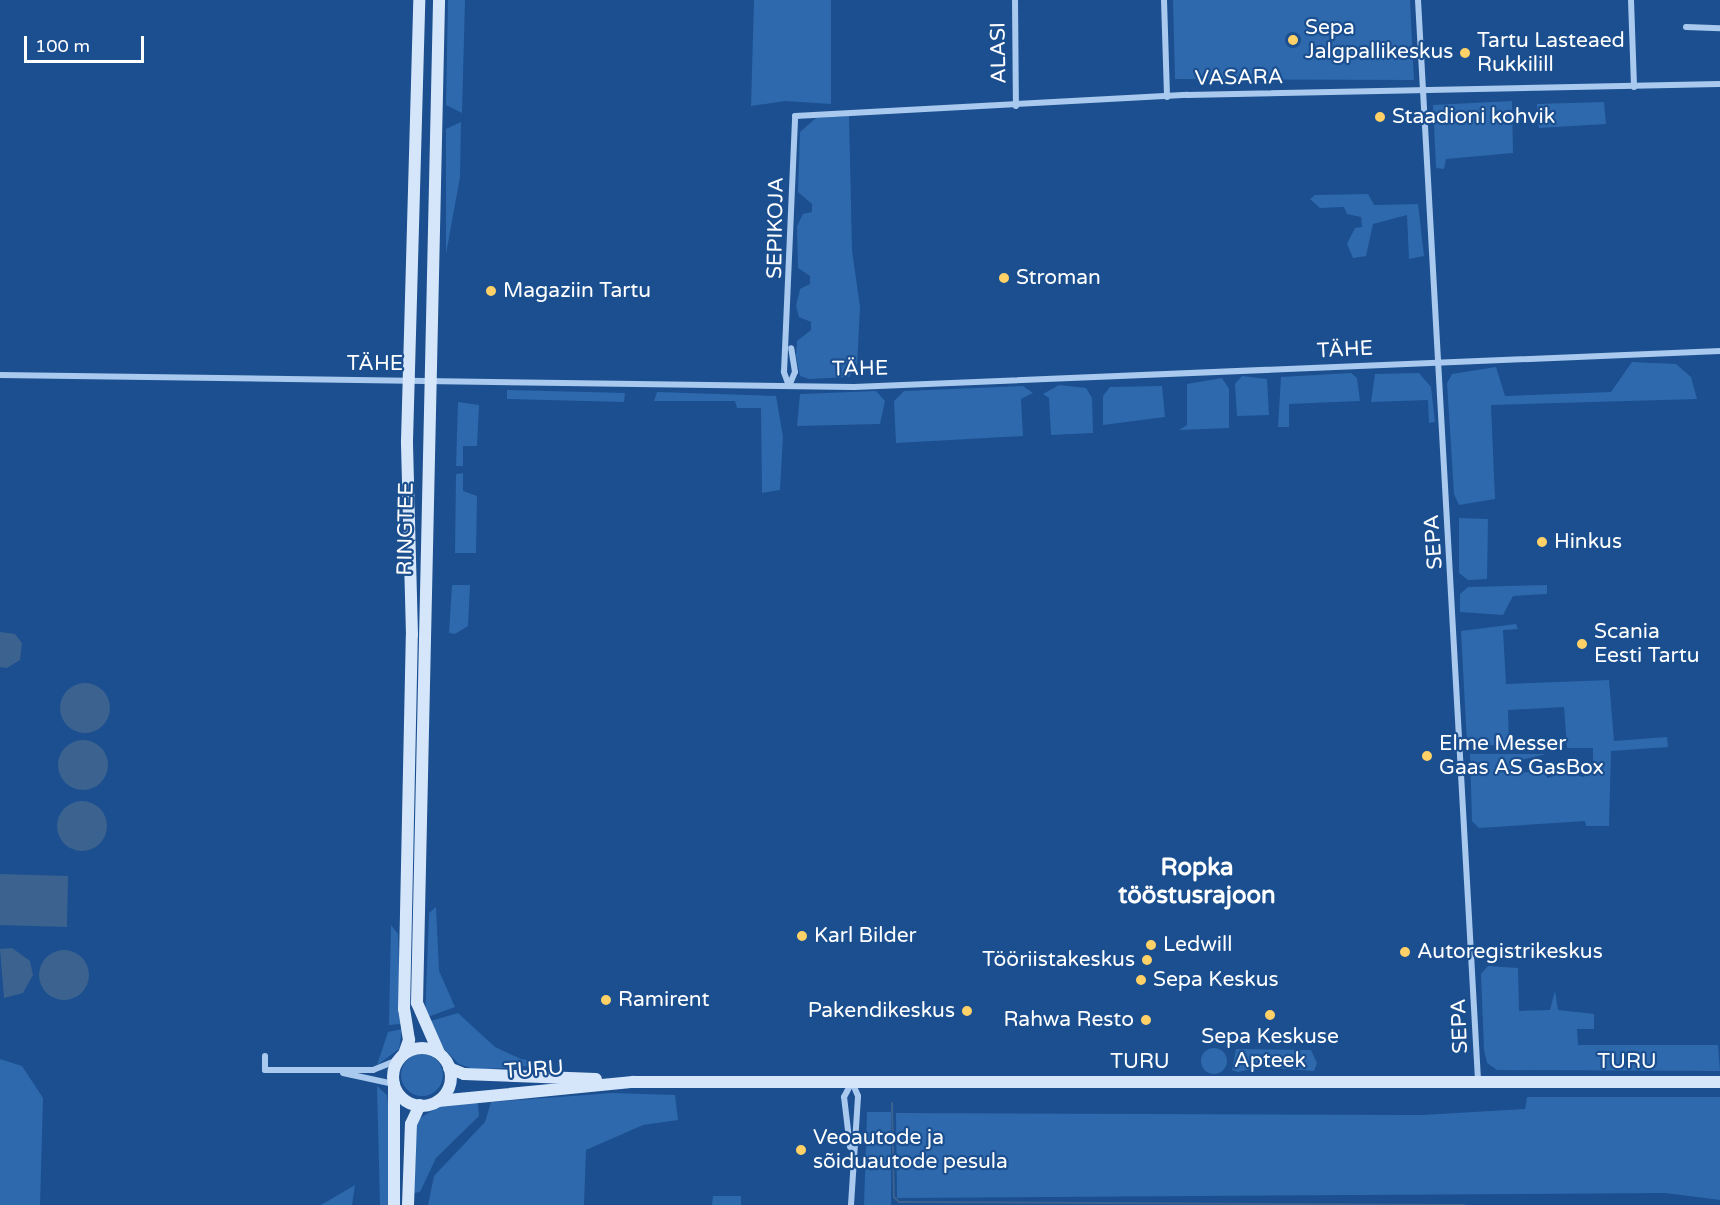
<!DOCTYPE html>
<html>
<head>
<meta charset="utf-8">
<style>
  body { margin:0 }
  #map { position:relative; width:1720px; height:1205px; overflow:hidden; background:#1b4f8f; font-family:"Varela Round",sans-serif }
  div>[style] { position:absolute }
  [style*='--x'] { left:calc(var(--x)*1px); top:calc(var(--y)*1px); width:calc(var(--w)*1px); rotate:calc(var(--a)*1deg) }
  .green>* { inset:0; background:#2e69ad }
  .round { border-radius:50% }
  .water>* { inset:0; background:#3c6290 }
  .stream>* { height:2px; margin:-1px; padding:0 1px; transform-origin:1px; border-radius:1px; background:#3c6290 }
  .minor>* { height:6px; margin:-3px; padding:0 3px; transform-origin:3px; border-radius:3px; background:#a9c9ee }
  .secondary>* { height:12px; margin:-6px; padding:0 6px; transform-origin:6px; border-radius:6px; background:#d6e6fa }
  .secondary>.ring { margin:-6px; padding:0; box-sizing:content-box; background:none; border:12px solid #d6e6fa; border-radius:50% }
  .dots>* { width:16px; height:16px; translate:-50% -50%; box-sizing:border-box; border:3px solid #1b4f8f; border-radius:50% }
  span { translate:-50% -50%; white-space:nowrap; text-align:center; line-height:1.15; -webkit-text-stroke:4.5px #1b4f8f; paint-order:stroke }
  .poi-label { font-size:21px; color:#fff }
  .left { translate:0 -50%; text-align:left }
  .right { translate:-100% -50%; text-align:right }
  .street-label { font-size:21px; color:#fff }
  .quarter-label { font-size:24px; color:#fff; font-weight:700 }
  .scale { position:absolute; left:24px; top:36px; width:120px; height:27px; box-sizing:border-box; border:3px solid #fff; border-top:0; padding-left:8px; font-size:18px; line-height:21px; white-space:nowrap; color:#fff; -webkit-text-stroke:4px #1b4f8f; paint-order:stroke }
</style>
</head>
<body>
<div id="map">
  <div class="green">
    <i style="clip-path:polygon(448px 0,465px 0,462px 113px,446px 105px)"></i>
    <i style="clip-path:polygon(754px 0,831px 0,831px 104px,785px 101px,751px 106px)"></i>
    <i style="clip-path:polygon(1173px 0,1410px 0,1414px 80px,1175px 79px)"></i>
    <i style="clip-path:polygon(1512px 101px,1513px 153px,1446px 159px,1444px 169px,1436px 168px,1433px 105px)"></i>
    <i style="clip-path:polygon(1604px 102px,1606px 124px,1539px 128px,1537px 104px)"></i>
    <i style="clip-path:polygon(849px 116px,852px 250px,860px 307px,857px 366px,849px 377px,809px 379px,800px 376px,796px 356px,797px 341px,811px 330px,811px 322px,799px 317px,796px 306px,800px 289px,810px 284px,810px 276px,798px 268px,797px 226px,803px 214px,812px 212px,812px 204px,798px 192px,800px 132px,816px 118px)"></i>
    <i style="clip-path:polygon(461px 122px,460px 177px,446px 254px,446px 129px)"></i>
    <i style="clip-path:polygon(1368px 194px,1374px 205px,1418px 204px,1424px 256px,1409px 259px,1407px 215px,1373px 224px,1366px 256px,1353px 258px,1347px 244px,1355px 228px,1362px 227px,1361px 217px,1347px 214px,1344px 207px,1320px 208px,1310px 199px,1315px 195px)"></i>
    <i style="clip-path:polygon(1632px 362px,1676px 364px,1691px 377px,1697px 399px,1491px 405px,1495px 499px,1459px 505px,1454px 494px,1447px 383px,1452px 374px,1496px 367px,1505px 396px,1611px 392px)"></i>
    <i style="clip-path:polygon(1351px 373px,1357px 378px,1360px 401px,1289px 404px,1289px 427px,1278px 427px,1281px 377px)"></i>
    <i style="clip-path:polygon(1419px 373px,1431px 387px,1435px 422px,1429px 423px,1428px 400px,1371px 402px,1375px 374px)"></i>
    <i style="clip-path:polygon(1242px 376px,1267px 379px,1269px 415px,1237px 416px,1235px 384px)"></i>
    <i style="clip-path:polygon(1222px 378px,1229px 389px,1229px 428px,1179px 430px,1187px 425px,1187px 384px)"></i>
    <i style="clip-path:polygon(1059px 385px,1086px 388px,1092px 398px,1093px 433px,1051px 435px,1049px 398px,1043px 394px)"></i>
    <i style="clip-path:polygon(1023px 386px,1033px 393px,1021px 399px,1023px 436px,896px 443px,894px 401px,904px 391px)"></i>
    <i style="clip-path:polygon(1162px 386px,1165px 417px,1103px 425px,1103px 396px,1110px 387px)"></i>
    <i style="clip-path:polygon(507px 390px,625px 393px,624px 402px,507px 399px)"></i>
    <i style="clip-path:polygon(876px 391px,885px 401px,880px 424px,797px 426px,800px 394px)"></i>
    <i style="clip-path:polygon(657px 392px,776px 396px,783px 437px,780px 490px,762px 493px,761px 408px,737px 408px,735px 401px,654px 401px)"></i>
    <i style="clip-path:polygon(458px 402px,479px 405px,477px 446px,463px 446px,463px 466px,456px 466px)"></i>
    <i style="clip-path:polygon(463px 473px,463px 491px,477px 496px,476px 553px,455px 553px,456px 474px)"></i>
    <i style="clip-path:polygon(1459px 518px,1488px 519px,1487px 579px,1468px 580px,1459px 573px)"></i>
    <i style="clip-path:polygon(452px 585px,470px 585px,468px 626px,455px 634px,449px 633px)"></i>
    <i style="clip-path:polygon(1547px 585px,1547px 594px,1513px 596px,1503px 615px,1460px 612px,1460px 594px,1468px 587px)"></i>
    <i style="clip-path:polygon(1516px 624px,1518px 629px,1503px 630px,1506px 684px,1609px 680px,1614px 741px,1667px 737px,1668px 747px,1611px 751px,1609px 826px,1586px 826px,1585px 821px,1479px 828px,1472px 821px,1470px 754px,1546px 754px,1516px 761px,1517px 773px,1547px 771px,1547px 778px,1567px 772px,1583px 777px,1593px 770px,1593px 748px,1567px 748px,1564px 707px,1508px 710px,1509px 746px,1467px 744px,1461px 631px)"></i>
    <i style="clip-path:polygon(436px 907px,439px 971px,455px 1007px,425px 1018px,429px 913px)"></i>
    <i style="clip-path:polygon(391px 925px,398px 934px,401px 1024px,389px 1025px)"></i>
    <i style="clip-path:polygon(1488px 966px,1518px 968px,1519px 1011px,1550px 1010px,1555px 991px,1558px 1010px,1594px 1014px,1594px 1029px,1577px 1029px,1578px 1045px,1718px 1045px,1720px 1071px,1497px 1070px,1487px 1063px,1484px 1050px,1481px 974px)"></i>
    <i style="clip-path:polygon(458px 1013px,495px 1047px,521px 1059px,554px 1064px,476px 1070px,459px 1064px,437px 1042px,427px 1022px)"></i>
    <i style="clip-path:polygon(402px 1029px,399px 1049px,377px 1065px,388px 1032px)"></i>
    <i class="round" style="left:1201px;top:1048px;width:26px;height:26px"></i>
    <i style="clip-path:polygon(1236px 1049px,1311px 1050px,1317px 1063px,1314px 1071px,1260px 1067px,1238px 1072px,1232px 1070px)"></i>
    <i class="round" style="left:401px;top:1054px;width:42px;height:42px"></i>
    <i style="clip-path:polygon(0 1059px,22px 1066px,43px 1098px,40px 1205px,0 1205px)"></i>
    <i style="clip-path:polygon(377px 1086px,387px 1095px,390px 1123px,388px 1205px,380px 1205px)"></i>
    <i style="clip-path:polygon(612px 1093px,675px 1095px,678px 1120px,643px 1125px,586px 1150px,584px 1205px,428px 1205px,434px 1176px,485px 1122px,491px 1102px)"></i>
    <i style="clip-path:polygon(1527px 1097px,1720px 1097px,1720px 1200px,1665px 1193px,897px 1198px,896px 1113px,1422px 1115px,1525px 1109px)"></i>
    <i style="clip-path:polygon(471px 1099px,478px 1104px,479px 1116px,436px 1158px,420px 1192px,414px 1193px,417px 1120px,438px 1107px)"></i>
    <i style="clip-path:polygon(867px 1112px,891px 1112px,891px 1205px,864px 1205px)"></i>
    <i style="clip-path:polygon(355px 1185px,352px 1205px,321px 1205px)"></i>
    <i style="clip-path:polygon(713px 1196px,741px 1196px,741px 1205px,712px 1205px)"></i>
  </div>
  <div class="water">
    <i style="clip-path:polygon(0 632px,15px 634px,22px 643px,20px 660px,7px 668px,0 667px)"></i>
    <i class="round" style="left:60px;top:683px;width:50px;height:50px"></i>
    <i class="round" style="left:58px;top:740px;width:50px;height:50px"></i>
    <i class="round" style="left:57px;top:801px;width:50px;height:50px"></i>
    <i style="clip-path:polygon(0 874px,68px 876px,67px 927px,0 925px)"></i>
    <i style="clip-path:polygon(12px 948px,30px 961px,33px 975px,23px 993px,4px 998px,0 949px)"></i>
    <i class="round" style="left:39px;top:950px;width:50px;height:50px"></i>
  </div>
  <div class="stream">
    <i style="--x:892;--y:1103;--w:94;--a:88.8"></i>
    <i style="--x:894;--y:1197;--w:7;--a:45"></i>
    <i style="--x:899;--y:1202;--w:565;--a:0.3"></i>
  </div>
  <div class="minor">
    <i style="--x:1015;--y:0;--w:106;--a:89.5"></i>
    <i style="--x:1164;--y:0;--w:97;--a:88.2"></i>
    <i style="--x:1418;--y:0;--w:1083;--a:86.82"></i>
    <i style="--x:1631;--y:0;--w:87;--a:88"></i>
    <i style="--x:1686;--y:27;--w:34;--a:2"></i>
    <i style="--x:0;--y:375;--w:854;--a:0.81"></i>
    <i style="--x:854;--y:387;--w:867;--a:-2.38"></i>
    <i style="--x:789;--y:386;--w:15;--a:-110"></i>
    <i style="--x:784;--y:372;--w:256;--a:-87.5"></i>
    <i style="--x:795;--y:116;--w:393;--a:-3.1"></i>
    <i style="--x:1187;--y:95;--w:533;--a:-1.18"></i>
    <i style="--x:789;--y:386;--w:15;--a:-67"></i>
    <i style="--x:795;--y:372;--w:24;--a:-99"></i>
    <i style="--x:265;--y:1056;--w:14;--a:90"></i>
    <i style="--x:265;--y:1070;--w:108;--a:0"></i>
    <i style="--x:373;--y:1070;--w:27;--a:-22"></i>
    <i style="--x:343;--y:1073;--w:52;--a:12.2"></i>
    <i style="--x:850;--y:1147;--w:50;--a:-96.8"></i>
    <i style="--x:844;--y:1097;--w:17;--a:-62"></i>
    <i style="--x:851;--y:1205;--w:109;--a:-86.3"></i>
    <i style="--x:858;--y:1096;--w:15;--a:-113"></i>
  </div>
  <div class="secondary">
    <i class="ring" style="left:393px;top:1048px;width:46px;height:46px"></i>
    <i style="--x:439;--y:1053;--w:55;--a:-113.7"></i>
    <i style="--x:417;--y:1003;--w:1003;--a:-88.74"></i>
    <i style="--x:404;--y:1054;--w:15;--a:-70"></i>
    <i style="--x:409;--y:1040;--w:31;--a:-99"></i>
    <i style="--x:404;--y:1009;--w:374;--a:-88.8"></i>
    <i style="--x:412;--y:635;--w:194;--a:-91.5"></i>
    <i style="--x:407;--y:441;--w:441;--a:-88.4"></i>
    <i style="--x:449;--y:1068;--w:16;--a:22"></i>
    <i style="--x:464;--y:1074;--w:132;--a:2.2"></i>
    <i style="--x:394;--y:1084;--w:121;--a:90"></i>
    <i style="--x:438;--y:1101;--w:196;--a:-5.6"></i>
    <i style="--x:633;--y:1082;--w:1087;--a:0"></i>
    <i style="--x:408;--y:1205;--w:81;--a:-87.9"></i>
    <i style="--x:411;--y:1124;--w:21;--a:-65"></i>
  </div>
  <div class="dots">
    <i style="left:1293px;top:40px;background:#ffd166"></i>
    <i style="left:1465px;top:53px;background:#ffd166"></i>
    <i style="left:1380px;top:117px;background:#ffd166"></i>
    <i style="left:1004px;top:278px;background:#ffd166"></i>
    <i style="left:491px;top:291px;background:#ffd166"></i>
    <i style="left:1542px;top:542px;background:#ffd166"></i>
    <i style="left:1582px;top:644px;background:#ffd166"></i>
    <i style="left:1427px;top:756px;background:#ffd166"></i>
    <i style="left:802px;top:936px;background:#ffd166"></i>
    <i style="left:1151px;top:945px;background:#ffd166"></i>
    <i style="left:1405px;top:952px;background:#ffd166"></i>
    <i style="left:1147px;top:960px;background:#ffd166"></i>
    <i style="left:1141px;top:980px;background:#ffd166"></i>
    <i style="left:606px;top:1000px;background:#ffd166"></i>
    <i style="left:967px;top:1011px;background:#ffd166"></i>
    <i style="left:1270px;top:1015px;background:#ffd166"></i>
    <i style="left:1146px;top:1020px;background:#ffd166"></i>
    <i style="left:801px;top:1150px;background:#ffd166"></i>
  </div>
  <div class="poi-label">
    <span class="left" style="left:1305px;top:40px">Sepa<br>Jalgpallikeskus</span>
    <span class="left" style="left:1477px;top:53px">Tartu Lasteaed<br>Rukkilill</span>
    <span class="left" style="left:1392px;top:117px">Staadioni kohvik</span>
    <span class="left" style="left:1016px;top:278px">Stroman</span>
    <span class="left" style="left:503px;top:291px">Magaziin Tartu</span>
    <span class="left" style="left:1554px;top:542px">Hinkus</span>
    <span class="left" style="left:1594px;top:644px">Scania<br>Eesti Tartu</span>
    <span class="left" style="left:1439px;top:756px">Elme Messer<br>Gaas AS GasBox</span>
    <span class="left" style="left:814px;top:936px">Karl Bilder</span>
    <span class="left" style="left:1163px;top:945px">Ledwill</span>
    <span class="left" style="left:1417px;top:952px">Autoregistrikeskus</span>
    <span class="right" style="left:1135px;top:960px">Tööriistakeskus</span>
    <span class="left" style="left:1153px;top:980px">Sepa Keskus</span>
    <span class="left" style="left:618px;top:1000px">Ramirent</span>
    <span class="right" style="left:955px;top:1011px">Pakendikeskus</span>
    <span class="right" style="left:1134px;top:1020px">Rahwa Resto</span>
    <span style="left:1270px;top:1049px">Sepa Keskuse<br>Apteek</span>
    <span class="left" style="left:813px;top:1150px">Veoautode ja<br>sõiduautode pesula</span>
  </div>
  <div class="street-label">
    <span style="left:999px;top:53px;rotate:-91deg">ALASI</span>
    <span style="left:1239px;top:78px;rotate:-1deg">VASARA</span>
    <span style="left:776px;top:228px;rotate:-89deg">SEPIKOJA</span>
    <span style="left:1345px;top:350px;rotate:-3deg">TÄHE</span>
    <span style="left:375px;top:364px">TÄHE</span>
    <span style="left:860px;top:369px;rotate:-1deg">TÄHE</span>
    <span style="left:406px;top:529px;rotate:-89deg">RINGTEE</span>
    <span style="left:1434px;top:542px;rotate:-94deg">SEPA</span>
    <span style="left:1460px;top:1026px;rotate:-92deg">SEPA</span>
    <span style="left:1140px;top:1062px">TURU</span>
    <span style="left:1627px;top:1062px">TURU</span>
    <span style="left:534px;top:1070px;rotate:-4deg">TURU</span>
  </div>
  <div class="quarter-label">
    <span style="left:1197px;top:882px">Ropka<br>tööstusrajoon</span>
  </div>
  <div class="scale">100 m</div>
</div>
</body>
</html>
